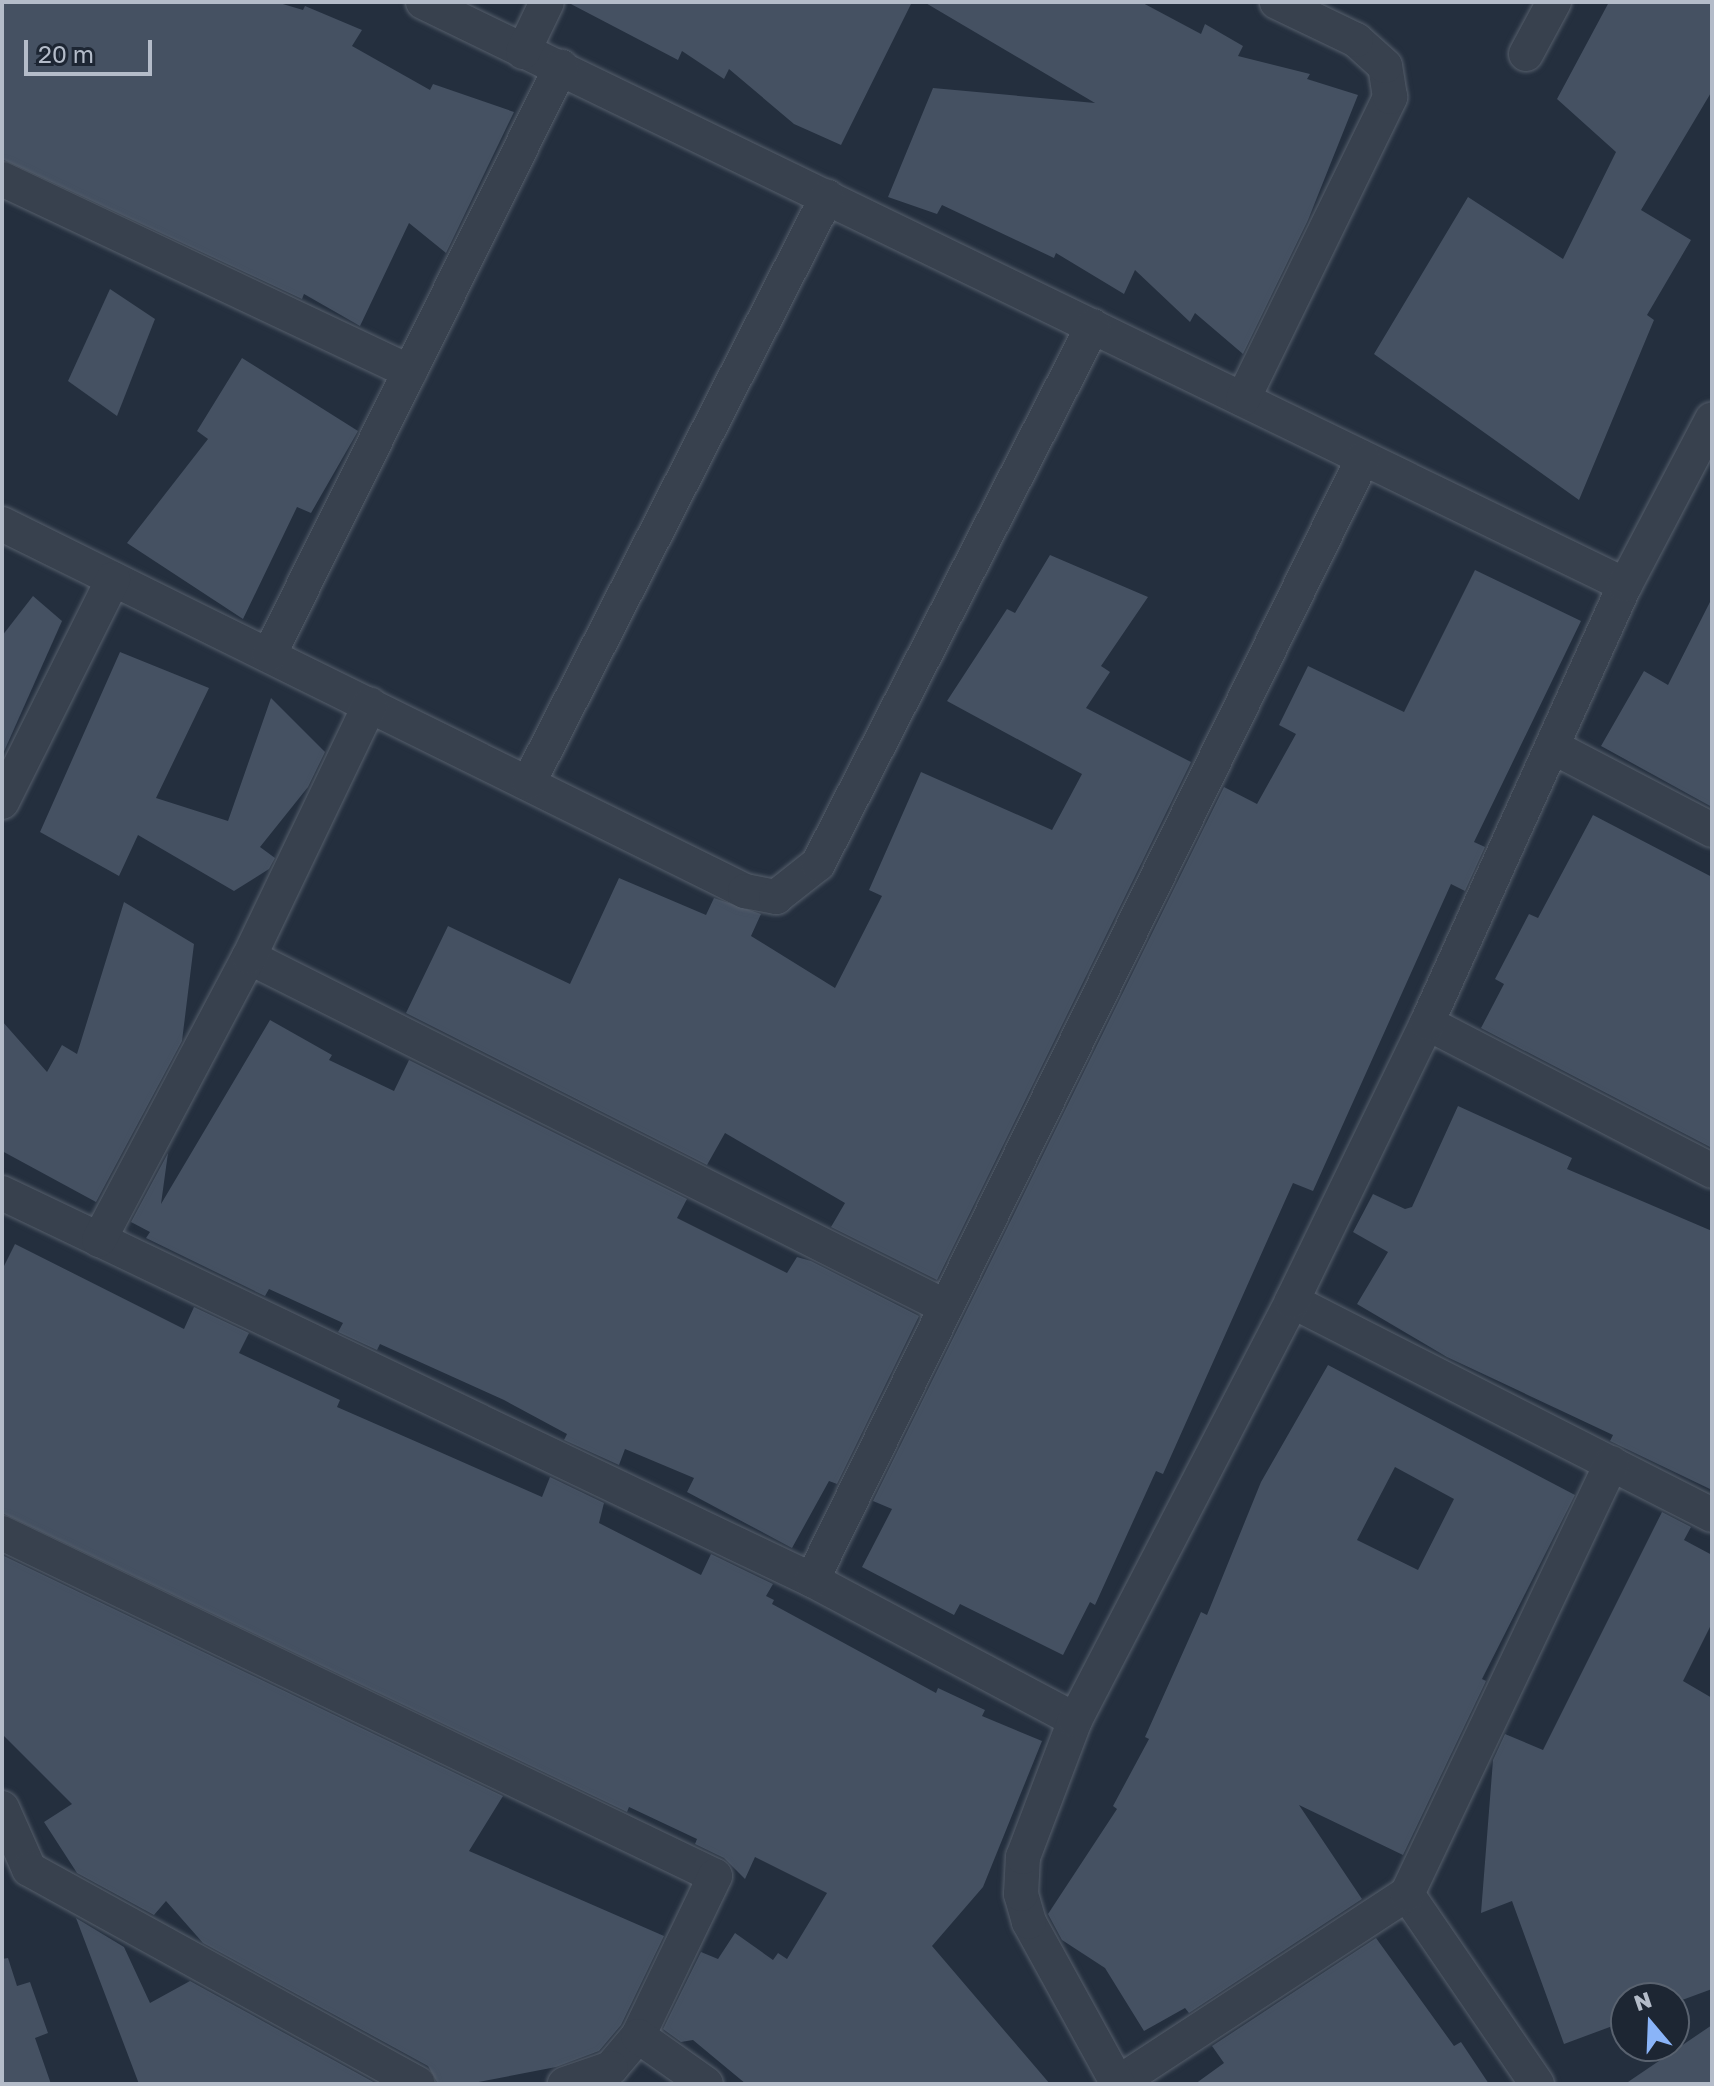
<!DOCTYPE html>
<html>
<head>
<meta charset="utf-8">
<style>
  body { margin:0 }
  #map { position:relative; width:1714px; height:2086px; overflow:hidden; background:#242f3e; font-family:"Golos Text",sans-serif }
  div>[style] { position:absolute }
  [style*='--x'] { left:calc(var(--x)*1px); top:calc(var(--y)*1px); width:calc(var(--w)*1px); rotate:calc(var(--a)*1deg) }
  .building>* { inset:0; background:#455162 }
  .roads { filter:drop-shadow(0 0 2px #565f6c) drop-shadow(0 0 2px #565f6c) }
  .street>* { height:34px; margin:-17px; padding:0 17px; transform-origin:17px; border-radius:17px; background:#38414e }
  span { translate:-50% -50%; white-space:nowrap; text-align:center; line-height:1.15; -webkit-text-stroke:6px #1d2633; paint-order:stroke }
  .frame { position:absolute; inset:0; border:4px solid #b4bcc9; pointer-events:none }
  .north { position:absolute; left:1610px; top:1982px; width:80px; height:80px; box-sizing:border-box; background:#1d2633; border:2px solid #59626f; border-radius:50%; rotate:341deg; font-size:22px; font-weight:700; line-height:32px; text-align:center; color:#b4bcc9 }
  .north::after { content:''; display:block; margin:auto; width:28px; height:36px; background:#8ab4f8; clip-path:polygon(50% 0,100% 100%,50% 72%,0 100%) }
  .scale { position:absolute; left:24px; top:40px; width:128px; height:36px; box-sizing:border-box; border:4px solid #b4bcc9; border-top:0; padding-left:10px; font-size:24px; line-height:28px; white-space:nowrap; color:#b4bcc9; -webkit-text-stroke:6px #1d2633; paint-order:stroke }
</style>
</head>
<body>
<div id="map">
  <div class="building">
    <i style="clip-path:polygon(2px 2px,276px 2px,303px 10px,305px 6px,362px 30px,352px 46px,430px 90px,433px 84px,514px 112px,446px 253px,409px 223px,360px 326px,304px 294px,302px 299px,2px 159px)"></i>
    <i style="clip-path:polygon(567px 2px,912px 2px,841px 145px,794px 124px,729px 69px,724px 79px,682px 51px,678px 60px)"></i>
    <i style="clip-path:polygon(924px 2px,1141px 2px,1201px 34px,1205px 24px,1243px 46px,1238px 56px,1310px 74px,1307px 79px,1358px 95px,1308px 220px,1243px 354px,1195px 313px,1190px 322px,1135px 270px,1124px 294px,1056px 253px,1054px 258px,942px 205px,937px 214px,888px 197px,933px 88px,1095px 103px)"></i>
    <i style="clip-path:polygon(1609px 2px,1712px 2px,1712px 91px,1641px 210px,1691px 240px,1647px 315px,1654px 320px,1579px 500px,1374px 354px,1468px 197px,1563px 259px,1616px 152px,1557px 99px)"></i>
    <i style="clip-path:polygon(110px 289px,155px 319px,117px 416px,68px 381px)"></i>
    <i style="clip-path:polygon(242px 358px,358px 431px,311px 513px,297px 507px,243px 619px,127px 543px,208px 439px,197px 431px)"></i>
    <i style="clip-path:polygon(1050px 555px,1148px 597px,1101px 666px,1110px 672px,1086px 708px,1191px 762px,937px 1280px,831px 1227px,845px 1203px,725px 1133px,707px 1165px,406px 1013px,448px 926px,570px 984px,619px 878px,706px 915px,714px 898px,761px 914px,751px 936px,835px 988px,882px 896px,869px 890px,921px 772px,1052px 830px,1082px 774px,947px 701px,1007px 609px,1015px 613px)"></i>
    <i style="clip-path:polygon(1475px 570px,1581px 621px,1474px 842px,1485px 847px,1465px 891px,1451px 884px,1313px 1191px,1293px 1183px,1163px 1474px,1156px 1471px,1095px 1605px,1090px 1602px,1063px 1655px,960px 1604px,954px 1615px,862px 1567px,892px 1509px,873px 1501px,1224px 787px,1257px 804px,1296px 734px,1279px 725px,1308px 666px,1404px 712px)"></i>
    <i style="clip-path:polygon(33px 596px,62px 621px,2px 756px,2px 636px)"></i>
    <i style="clip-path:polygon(1712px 598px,1712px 807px,1601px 746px,1644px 671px,1668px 685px)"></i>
    <i style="clip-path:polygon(120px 652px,209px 688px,156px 798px,228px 821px,271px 698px,325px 752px,308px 787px,260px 847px,275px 858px,269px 869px,234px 891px,138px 835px,119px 876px,40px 832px)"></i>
    <i style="clip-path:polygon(1593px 815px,1712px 877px,1712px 1148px,1481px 1028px,1504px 984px,1495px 979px,1529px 914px,1538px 918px)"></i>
    <i style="clip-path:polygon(124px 902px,194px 944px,182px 1041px,96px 1202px,2px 1151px,2px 1021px,47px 1072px,62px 1045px,77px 1054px)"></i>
    <i style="clip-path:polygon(270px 1020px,332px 1055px,329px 1060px,394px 1091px,409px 1060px,687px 1199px,677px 1218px,787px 1273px,797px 1257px,811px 1261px,919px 1316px,837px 1484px,829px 1481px,792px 1548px,687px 1492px,694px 1478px,625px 1449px,619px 1465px,564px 1440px,567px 1434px,504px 1400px,380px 1344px,377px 1350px,338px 1332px,343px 1323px,269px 1289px,265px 1296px,146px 1238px,150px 1232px,131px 1222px,168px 1153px,161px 1204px)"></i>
    <i style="clip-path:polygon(1458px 1106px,1572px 1158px,1567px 1169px,1712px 1231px,1712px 1490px,1610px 1441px,1613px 1435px,1447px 1357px,1357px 1304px,1388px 1252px,1353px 1232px,1373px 1194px,1405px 1209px,1412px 1207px)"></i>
    <i style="clip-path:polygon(15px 1244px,184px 1329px,194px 1307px,249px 1333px,239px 1353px,340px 1400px,337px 1407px,433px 1449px,542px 1497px,550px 1477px,604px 1503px,599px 1523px,701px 1575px,711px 1554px,773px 1584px,766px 1596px,774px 1600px,772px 1604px,936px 1693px,938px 1688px,985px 1710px,982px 1716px,1042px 1741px,983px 1887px,932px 1946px,1050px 2084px,746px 2084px,693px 2040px,681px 2042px,663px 2029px,701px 1952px,718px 1959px,735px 1933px,773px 1960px,778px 1953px,787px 1959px,827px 1893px,755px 1857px,745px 1879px,724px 1858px,695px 1844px,697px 1839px,629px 1807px,627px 1812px,2px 1513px,2px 1270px)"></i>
    <i style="clip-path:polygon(evenodd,1328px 1365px,1575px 1495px,1482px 1679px,1486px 1681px,1403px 1855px,1299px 1805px,1362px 1899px,1189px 2013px,1185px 2008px,1144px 2031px,1105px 1968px,1062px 1940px,1048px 1914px,1117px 1809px,1113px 1806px,1149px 1739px,1145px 1737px,1201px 1612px,1207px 1615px,1261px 1482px,1328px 1365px,1395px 1467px,1454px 1499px,1418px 1570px,1357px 1540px,1395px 1467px)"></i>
    <i style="clip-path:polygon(1662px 1512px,1691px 1527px,1684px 1540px,1712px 1555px,1712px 1623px,1683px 1681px,1712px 1698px,1712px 1989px,1674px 2003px,1674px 1998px,1626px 1998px,1626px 2021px,1564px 2044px,1512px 1901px,1481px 1913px,1493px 1760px,1505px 1734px,1543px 1750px)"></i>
    <i style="clip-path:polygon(2px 1555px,503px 1796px,469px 1851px,664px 1936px,621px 2025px,599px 2051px,556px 2067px,468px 2084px,438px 2084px,428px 2066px,203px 1943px,166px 1901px,154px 1915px,77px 1873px,44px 1822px,72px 1804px,2px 1734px)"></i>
    <i style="clip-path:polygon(76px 1918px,124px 1947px,150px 2003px,190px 1981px,377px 2084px,139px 2084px)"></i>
    <i style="clip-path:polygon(1376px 1938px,1454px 2046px,1461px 2042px,1489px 2084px,1195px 2084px,1224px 2063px,1212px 2046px)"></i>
    <i style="clip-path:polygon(8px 1958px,17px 1986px,30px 1982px,48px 2033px,35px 2038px,51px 2084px,2px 2084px,2px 1959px)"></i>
    <i style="clip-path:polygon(1712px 2025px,1712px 2084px,1625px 2084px)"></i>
  </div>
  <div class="roads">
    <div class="street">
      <i style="--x:423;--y:2;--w:1336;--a:25.87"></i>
      <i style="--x:523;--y:52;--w:55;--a:-64.4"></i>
      <i style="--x:1526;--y:54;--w:59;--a:-61.7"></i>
      <i style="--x:2;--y:179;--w:451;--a:25.3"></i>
      <i style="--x:1243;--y:399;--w:336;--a:-64"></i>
      <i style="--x:1390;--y:97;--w:31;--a:-99"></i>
      <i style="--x:1385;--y:66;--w:39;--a:-138"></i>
      <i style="--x:1356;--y:40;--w:88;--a:-154.3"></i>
      <i style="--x:2;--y:524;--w:829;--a:26.29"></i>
      <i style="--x:745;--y:891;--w:32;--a:11"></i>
      <i style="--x:776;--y:897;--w:53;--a:-38.2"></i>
      <i style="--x:818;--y:864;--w:604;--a:-62.93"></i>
      <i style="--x:269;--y:655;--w:657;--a:-63.59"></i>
      <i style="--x:1553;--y:747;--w:179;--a:27.6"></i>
      <i style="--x:529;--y:782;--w:657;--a:-63.01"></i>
      <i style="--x:2;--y:802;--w:249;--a:-63.5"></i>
      <i style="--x:249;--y:957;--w:780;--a:26.66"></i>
      <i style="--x:1427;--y:1023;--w:321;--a:27.4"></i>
      <i style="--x:2;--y:1193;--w:898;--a:25.54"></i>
      <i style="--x:812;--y:1580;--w:298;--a:28"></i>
      <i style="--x:99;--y:1240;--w:320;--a:-62.1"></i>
      <i style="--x:249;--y:957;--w:280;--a:-64.4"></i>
      <i style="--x:1292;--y:1301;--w:471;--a:27"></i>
      <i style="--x:2;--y:1533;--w:791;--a:25.69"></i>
      <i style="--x:715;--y:1876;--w:178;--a:115.7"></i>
      <i style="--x:638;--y:2036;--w:42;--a:130.2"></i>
      <i style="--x:611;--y:2068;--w:49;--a:160.8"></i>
      <i style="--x:812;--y:1580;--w:1250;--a:-63.84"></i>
      <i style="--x:2;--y:1808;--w:67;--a:66.1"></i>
      <i style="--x:29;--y:1869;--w:444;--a:28.9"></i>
      <i style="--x:1407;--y:1894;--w:230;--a:55.6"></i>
      <i style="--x:638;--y:2036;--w:83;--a:35.2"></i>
      <i style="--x:1118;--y:2083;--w:345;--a:-33.2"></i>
      <i style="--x:1407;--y:1894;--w:477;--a:-64.6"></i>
      <i style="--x:1118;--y:2084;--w:185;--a:-118.8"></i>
      <i style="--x:1029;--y:1922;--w:29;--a:-106"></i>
      <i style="--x:1021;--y:1894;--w:37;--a:-87"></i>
      <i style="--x:1023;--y:1857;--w:147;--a:-69.2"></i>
      <i style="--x:1075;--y:1720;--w:472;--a:-62.6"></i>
      <i style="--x:1292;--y:1301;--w:309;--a:-64.1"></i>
      <i style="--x:1427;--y:1023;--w:481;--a:-65.7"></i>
      <i style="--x:1625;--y:585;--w:187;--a:-62.3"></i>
    </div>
  </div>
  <div class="frame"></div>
  <div class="north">N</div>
  <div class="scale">20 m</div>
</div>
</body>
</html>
